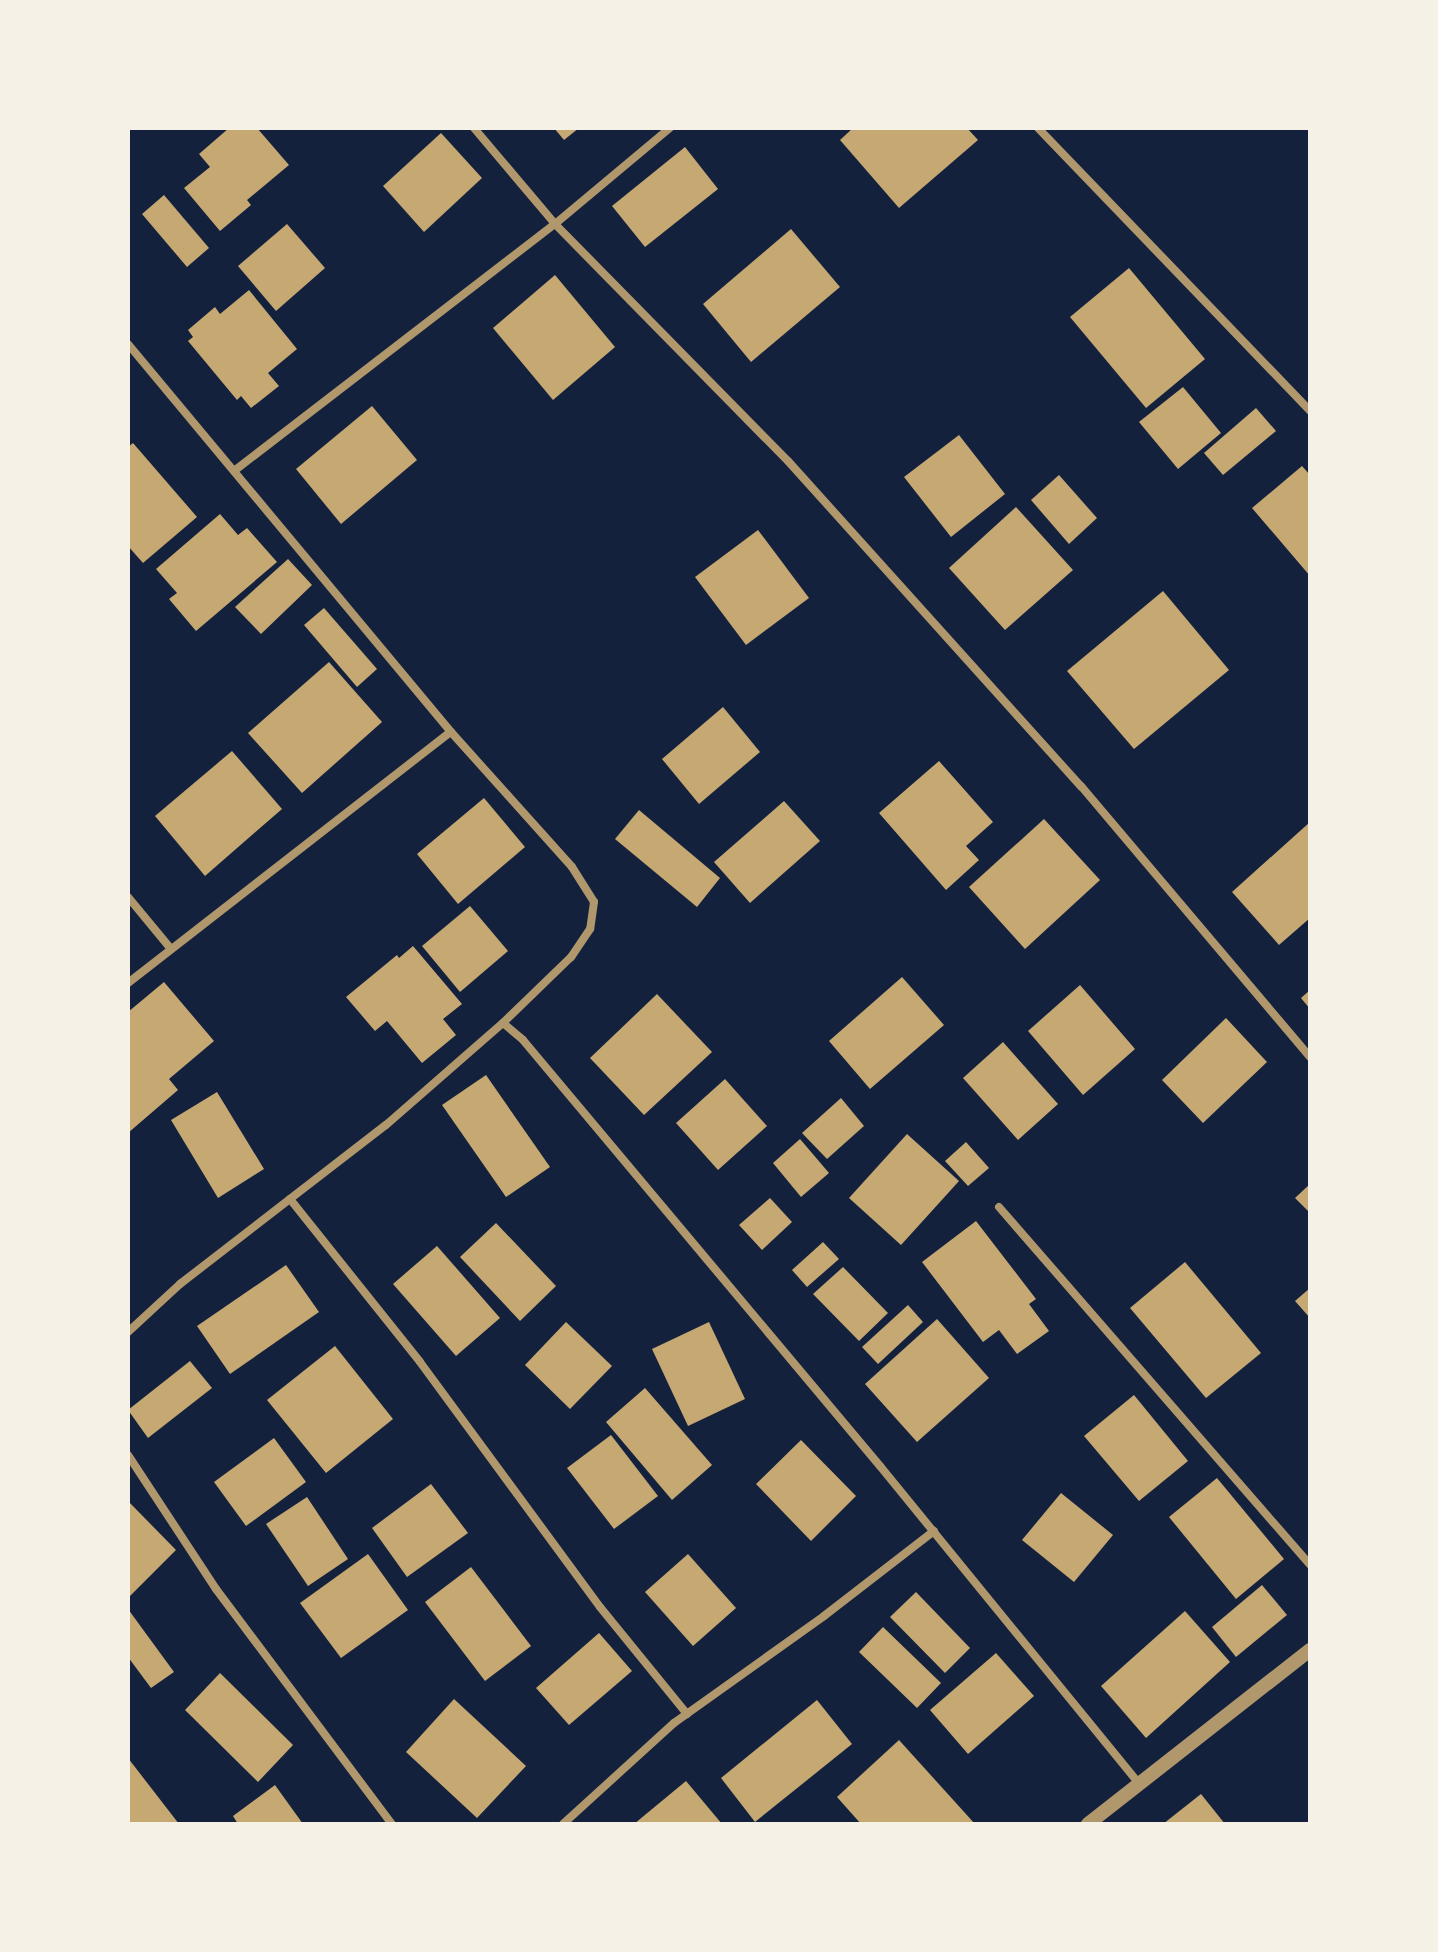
<!DOCTYPE html>
<html>
<head>
<meta charset="utf-8">
<style>
  body { margin:0 }
  #map { position:relative; width:1438px; height:1952px; overflow:hidden; background:#14213d; font-family:"Sofia Sans Condensed",sans-serif }
  div>[style] { position:absolute }
  [style*='--x'] { left:calc(var(--x)*1px); top:calc(var(--y)*1px); width:calc(var(--w)*1px); rotate:calc(var(--a)*1deg) }
  .building>* { inset:0; background:#c6a872 }
  .minor>* { height:8px; margin:-4px; padding:0 4px; transform-origin:4px; border-radius:4px; background:#b1986c }
  .tertiary>* { height:14px; margin:-7px; padding:0 7px; transform-origin:7px; border-radius:7px; background:#b1986c }
  span { translate:-50% -50%; white-space:nowrap; text-align:center; line-height:1.15; -webkit-text-stroke:8px #f6f1e7; paint-order:stroke }
  .frame { position:absolute; inset:0; border:130px solid #f6f1e7; pointer-events:none }
</style>
</head>
<body>
<div id="map">
  <div class="building">
    <i style="clip-path:polygon(229px 128px,257px 128px,289px 165px,247px 200px,251px 205px,220px 231px,184px 188px,210px 167px,199px 154px)"></i>
    <i style="clip-path:polygon(554px 128px,579px 128px,564px 140px)"></i>
    <i style="clip-path:polygon(853px 128px,967px 128px,978px 140px,899px 208px,840px 140px)"></i>
    <i style="clip-path:polygon(441px 133px,482px 178px,424px 232px,383px 186px)"></i>
    <i style="clip-path:polygon(685px 147px,718px 189px,645px 247px,612px 206px)"></i>
    <i style="clip-path:polygon(164px 195px,209px 248px,187px 267px,142px 214px)"></i>
    <i style="clip-path:polygon(287px 224px,325px 268px,276px 311px,238px 266px)"></i>
    <i style="clip-path:polygon(791px 229px,840px 287px,751px 362px,703px 304px)"></i>
    <i style="clip-path:polygon(1129px 268px,1205px 359px,1146px 408px,1070px 317px)"></i>
    <i style="clip-path:polygon(555px 275px,615px 347px,553px 400px,493px 328px)"></i>
    <i style="clip-path:polygon(249px 290px,297px 349px,268px 373px,279px 386px,251px 408px,241px 396px,237px 400px,188px 341px,193px 337px,188px 330px,215px 307px,220px 314px)"></i>
    <i style="clip-path:polygon(1183px 387px,1221px 433px,1178px 469px,1139px 422px)"></i>
    <i style="clip-path:polygon(372px 406px,417px 460px,341px 524px,296px 469px)"></i>
    <i style="clip-path:polygon(1256px 408px,1276px 431px,1223px 475px,1204px 453px)"></i>
    <i style="clip-path:polygon(959px 435px,1005px 494px,951px 537px,904px 477px)"></i>
    <i style="clip-path:polygon(133px 443px,197px 517px,143px 563px,128px 546px,128px 447px)"></i>
    <i style="clip-path:polygon(1302px 466px,1310px 475px,1310px 576px,1252px 508px)"></i>
    <i style="clip-path:polygon(1059px 475px,1097px 518px,1069px 544px,1031px 500px)"></i>
    <i style="clip-path:polygon(1016px 507px,1073px 570px,1005px 630px,949px 568px)"></i>
    <i style="clip-path:polygon(220px 514px,238px 535px,247px 528px,277px 562px,196px 631px,169px 599px,177px 593px,156px 569px)"></i>
    <i style="clip-path:polygon(758px 530px,809px 598px,746px 645px,695px 577px)"></i>
    <i style="clip-path:polygon(288px 559px,312px 585px,261px 634px,235px 607px)"></i>
    <i style="clip-path:polygon(1163px 591px,1229px 670px,1134px 749px,1067px 671px)"></i>
    <i style="clip-path:polygon(324px 608px,377px 669px,357px 687px,304px 625px)"></i>
    <i style="clip-path:polygon(329px 662px,382px 722px,302px 793px,248px 733px)"></i>
    <i style="clip-path:polygon(723px 707px,760px 752px,699px 804px,662px 759px)"></i>
    <i style="clip-path:polygon(232px 751px,282px 809px,205px 876px,155px 816px)"></i>
    <i style="clip-path:polygon(939px 761px,993px 822px,966px 846px,979px 860px,946px 890px,879px 813px)"></i>
    <i style="clip-path:polygon(484px 798px,525px 847px,458px 904px,417px 854px)"></i>
    <i style="clip-path:polygon(784px 801px,820px 841px,750px 903px,714px 862px)"></i>
    <i style="clip-path:polygon(639px 810px,720px 878px,697px 907px,615px 839px)"></i>
    <i style="clip-path:polygon(1044px 819px,1100px 880px,1025px 949px,969px 887px)"></i>
    <i style="clip-path:polygon(1310px 822px,1310px 918px,1279px 945px,1232px 892px)"></i>
    <i style="clip-path:polygon(470px 906px,508px 951px,460px 992px,422px 946px)"></i>
    <i style="clip-path:polygon(413px 946px,462px 1004px,443px 1019px,456px 1035px,422px 1063px,387px 1021px,375px 1031px,346px 997px,397px 955px,399px 958px)"></i>
    <i style="clip-path:polygon(902px 977px,944px 1025px,870px 1089px,829px 1041px)"></i>
    <i style="clip-path:polygon(164px 982px,214px 1041px,169px 1079px,178px 1090px,128px 1133px,128px 1012px)"></i>
    <i style="clip-path:polygon(1080px 985px,1135px 1049px,1083px 1095px,1028px 1031px)"></i>
    <i style="clip-path:polygon(1310px 990px,1310px 1009px,1301px 998px)"></i>
    <i style="clip-path:polygon(657px 994px,712px 1052px,644px 1115px,590px 1058px)"></i>
    <i style="clip-path:polygon(1226px 1018px,1267px 1062px,1203px 1123px,1162px 1080px)"></i>
    <i style="clip-path:polygon(1003px 1042px,1058px 1104px,1018px 1140px,963px 1078px)"></i>
    <i style="clip-path:polygon(486px 1075px,550px 1167px,506px 1197px,442px 1105px)"></i>
    <i style="clip-path:polygon(725px 1079px,767px 1126px,718px 1170px,676px 1123px)"></i>
    <i style="clip-path:polygon(217px 1092px,264px 1169px,218px 1198px,171px 1120px)"></i>
    <i style="clip-path:polygon(841px 1098px,864px 1126px,827px 1159px,802px 1133px)"></i>
    <i style="clip-path:polygon(907px 1134px,959px 1181px,901px 1245px,849px 1198px)"></i>
    <i style="clip-path:polygon(800px 1139px,829px 1173px,801px 1197px,773px 1163px)"></i>
    <i style="clip-path:polygon(966px 1142px,989px 1168px,968px 1186px,945px 1161px)"></i>
    <i style="clip-path:polygon(1310px 1184px,1310px 1213px,1295px 1198px)"></i>
    <i style="clip-path:polygon(770px 1198px,792px 1222px,762px 1250px,739px 1225px)"></i>
    <i style="clip-path:polygon(976px 1221px,1036px 1299px,1029px 1304px,1049px 1331px,1017px 1354px,999px 1330px,983px 1342px,922px 1262px)"></i>
    <i style="clip-path:polygon(496px 1223px,556px 1286px,520px 1321px,460px 1257px)"></i>
    <i style="clip-path:polygon(823px 1242px,839px 1259px,807px 1287px,792px 1270px)"></i>
    <i style="clip-path:polygon(437px 1246px,500px 1318px,456px 1356px,393px 1284px)"></i>
    <i style="clip-path:polygon(1185px 1262px,1261px 1353px,1206px 1398px,1130px 1308px)"></i>
    <i style="clip-path:polygon(286px 1265px,319px 1312px,230px 1374px,197px 1326px)"></i>
    <i style="clip-path:polygon(843px 1267px,888px 1313px,859px 1341px,813px 1294px)"></i>
    <i style="clip-path:polygon(1310px 1288px,1310px 1318px,1295px 1301px)"></i>
    <i style="clip-path:polygon(908px 1305px,923px 1322px,878px 1364px,862px 1347px)"></i>
    <i style="clip-path:polygon(937px 1319px,989px 1378px,917px 1442px,865px 1384px)"></i>
    <i style="clip-path:polygon(566px 1322px,612px 1366px,570px 1409px,525px 1365px)"></i>
    <i style="clip-path:polygon(709px 1322px,745px 1399px,688px 1426px,652px 1349px)"></i>
    <i style="clip-path:polygon(335px 1346px,393px 1419px,326px 1473px,267px 1400px)"></i>
    <i style="clip-path:polygon(190px 1361px,212px 1388px,148px 1438px,128px 1410px)"></i>
    <i style="clip-path:polygon(645px 1388px,712px 1465px,672px 1500px,606px 1422px)"></i>
    <i style="clip-path:polygon(1134px 1395px,1188px 1461px,1139px 1501px,1084px 1436px)"></i>
    <i style="clip-path:polygon(611px 1435px,658px 1496px,614px 1529px,567px 1468px)"></i>
    <i style="clip-path:polygon(274px 1438px,306px 1482px,246px 1526px,214px 1482px)"></i>
    <i style="clip-path:polygon(801px 1440px,856px 1496px,811px 1541px,756px 1484px)"></i>
    <i style="clip-path:polygon(1217px 1478px,1284px 1559px,1236px 1599px,1169px 1517px)"></i>
    <i style="clip-path:polygon(431px 1484px,468px 1533px,407px 1577px,372px 1528px)"></i>
    <i style="clip-path:polygon(1061px 1493px,1113px 1535px,1074px 1582px,1022px 1540px)"></i>
    <i style="clip-path:polygon(307px 1497px,348px 1559px,308px 1586px,266px 1524px)"></i>
    <i style="clip-path:polygon(128px 1501px,176px 1550px,130px 1596px,128px 1594px)"></i>
    <i style="clip-path:polygon(368px 1554px,408px 1610px,341px 1658px,300px 1603px)"></i>
    <i style="clip-path:polygon(688px 1554px,736px 1608px,693px 1646px,645px 1592px)"></i>
    <i style="clip-path:polygon(471px 1567px,531px 1646px,485px 1681px,425px 1602px)"></i>
    <i style="clip-path:polygon(1262px 1585px,1287px 1615px,1236px 1657px,1212px 1627px)"></i>
    <i style="clip-path:polygon(916px 1592px,970px 1648px,945px 1673px,890px 1617px)"></i>
    <i style="clip-path:polygon(128px 1609px,174px 1672px,151px 1688px,128px 1657px)"></i>
    <i style="clip-path:polygon(1185px 1611px,1230px 1662px,1146px 1738px,1101px 1686px)"></i>
    <i style="clip-path:polygon(883px 1627px,941px 1683px,917px 1708px,859px 1652px)"></i>
    <i style="clip-path:polygon(599px 1633px,632px 1671px,569px 1725px,536px 1688px)"></i>
    <i style="clip-path:polygon(996px 1653px,1034px 1696px,968px 1754px,930px 1710px)"></i>
    <i style="clip-path:polygon(220px 1673px,293px 1745px,258px 1782px,185px 1710px)"></i>
    <i style="clip-path:polygon(454px 1699px,526px 1766px,477px 1818px,406px 1752px)"></i>
    <i style="clip-path:polygon(817px 1700px,852px 1744px,755px 1822px,721px 1778px)"></i>
    <i style="clip-path:polygon(899px 1740px,975px 1824px,861px 1824px,837px 1797px)"></i>
    <i style="clip-path:polygon(128px 1758px,179px 1824px,128px 1824px)"></i>
    <i style="clip-path:polygon(686px 1781px,722px 1824px,634px 1824px)"></i>
    <i style="clip-path:polygon(275px 1785px,303px 1824px,238px 1824px,233px 1816px)"></i>
    <i style="clip-path:polygon(1201px 1794px,1225px 1824px,1163px 1824px)"></i>
  </div>
  <div class="minor">
    <i style="--x:474;--y:128;--w:126;--a:49.8"></i>
    <i style="--x:555;--y:224;--w:332;--a:45.5"></i>
    <i style="--x:788;--y:461;--w:438;--a:48"></i>
    <i style="--x:1081;--y:786;--w:355;--a:49.8"></i>
    <i style="--x:1038;--y:128;--w:393;--a:46.1"></i>
    <i style="--x:128;--y:344;--w:505;--a:50.22"></i>
    <i style="--x:451;--y:732;--w:181;--a:48.1"></i>
    <i style="--x:572;--y:867;--w:41;--a:57.8"></i>
    <i style="--x:594;--y:902;--w:27;--a:98"></i>
    <i style="--x:590;--y:929;--w:34;--a:124"></i>
    <i style="--x:571;--y:957;--w:95;--a:135.9"></i>
    <i style="--x:503;--y:1023;--w:26;--a:40"></i>
    <i style="--x:523;--y:1040;--w:556;--a:50.04"></i>
    <i style="--x:880;--y:1466;--w:410;--a:50.8"></i>
    <i style="--x:234;--y:471;--w:405;--a:-37.6"></i>
    <i style="--x:555;--y:224;--w:150;--a:-39.9"></i>
    <i style="--x:128;--y:897;--w:67;--a:50.4"></i>
    <i style="--x:128;--y:983;--w:409;--a:-37.9"></i>
    <i style="--x:290;--y:1199;--w:208;--a:51.4"></i>
    <i style="--x:420;--y:1362;--w:304;--a:53.7"></i>
    <i style="--x:600;--y:1607;--w:138;--a:50.9"></i>
    <i style="--x:999;--y:1207;--w:474;--a:49"></i>
    <i style="--x:128;--y:1332;--w:71;--a:-42.7"></i>
    <i style="--x:180;--y:1284;--w:260;--a:-37.7"></i>
    <i style="--x:386;--y:1125;--w:155;--a:-41.1"></i>
    <i style="--x:128;--y:1455;--w:160;--a:56.7"></i>
    <i style="--x:216;--y:1589;--w:294;--a:53.2"></i>
    <i style="--x:563;--y:1824;--w:150;--a:-42.3"></i>
    <i style="--x:674;--y:1723;--w:184;--a:-35.5"></i>
    <i style="--x:824;--y:1616;--w:139;--a:-37.7"></i>
  </div>
  <div class="tertiary">
    <i style="--x:1088;--y:1824;--w:282;--a:-38.1"></i>
  </div>
  <div class="frame"></div>
</div>
</body>
</html>
